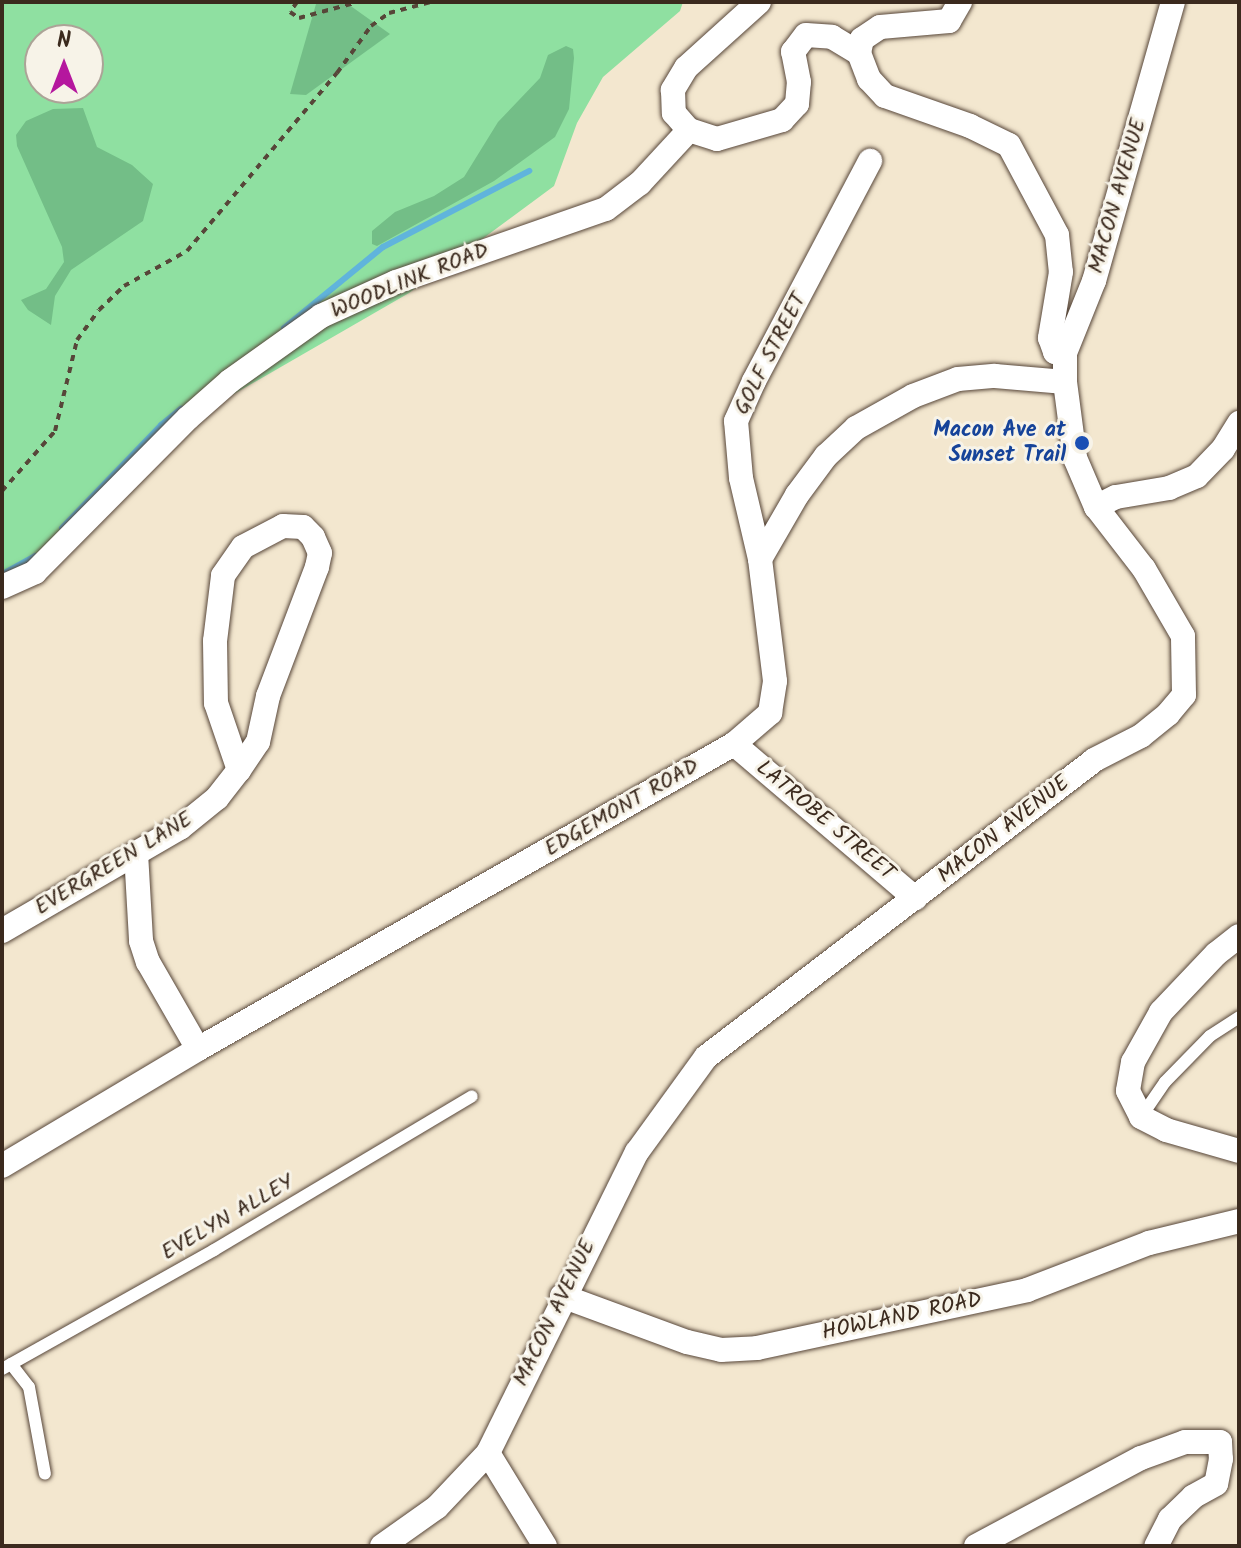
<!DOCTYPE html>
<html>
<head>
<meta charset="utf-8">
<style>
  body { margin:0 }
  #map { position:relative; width:1241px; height:1548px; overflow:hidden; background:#f3e7cf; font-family:Kalam,sans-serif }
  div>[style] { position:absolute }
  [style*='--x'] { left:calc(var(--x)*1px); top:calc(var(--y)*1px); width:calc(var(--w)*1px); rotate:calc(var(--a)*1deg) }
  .green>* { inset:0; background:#8fe0a1 }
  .forest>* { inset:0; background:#73be87 }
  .stream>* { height:6px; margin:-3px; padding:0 3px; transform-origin:3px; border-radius:3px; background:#60b4dc }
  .path>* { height:4px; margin-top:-2px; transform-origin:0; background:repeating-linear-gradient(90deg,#574639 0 6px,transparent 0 12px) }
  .roads { filter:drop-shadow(0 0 2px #574639) drop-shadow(0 0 2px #574639) }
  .service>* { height:12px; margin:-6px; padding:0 6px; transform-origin:6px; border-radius:6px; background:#fff }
  .minor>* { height:24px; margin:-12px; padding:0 12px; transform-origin:12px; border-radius:12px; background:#fff }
  .dots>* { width:22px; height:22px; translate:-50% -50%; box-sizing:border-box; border:4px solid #f7f3e8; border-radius:50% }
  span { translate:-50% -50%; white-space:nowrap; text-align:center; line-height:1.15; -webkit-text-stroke:6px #f7f3e8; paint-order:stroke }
  .street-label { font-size:22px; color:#3b2a1e }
  .transit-label { font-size:22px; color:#164399; font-weight:700 }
  .right { translate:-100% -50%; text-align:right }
  .frame { position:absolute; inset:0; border:4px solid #3b2a1e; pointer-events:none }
  .north { position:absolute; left:24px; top:24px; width:80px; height:80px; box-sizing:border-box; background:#f7f3e8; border:2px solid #aca397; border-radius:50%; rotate:0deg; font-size:22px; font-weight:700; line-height:32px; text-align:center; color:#3b2a1e }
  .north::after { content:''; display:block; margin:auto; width:28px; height:36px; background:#b5179e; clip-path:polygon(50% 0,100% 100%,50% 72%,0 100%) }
</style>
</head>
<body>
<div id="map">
  <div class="green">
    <i style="clip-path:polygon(evenodd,2px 2px,683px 2px,680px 11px,603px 77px,577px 123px,554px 186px,409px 293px,227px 398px,2px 594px,2px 2px,40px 40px,88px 40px,88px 88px,40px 88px,40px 40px)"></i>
  </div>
  <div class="forest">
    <i style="clip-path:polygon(321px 2px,345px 2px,390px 34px,306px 95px,290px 94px,316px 4px)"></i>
    <i style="clip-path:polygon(566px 46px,573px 49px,574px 58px,569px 109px,555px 137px,494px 181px,377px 246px,372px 244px,372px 231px,395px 212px,434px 196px,464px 177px,498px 122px,540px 78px,548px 55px)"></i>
    <i style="clip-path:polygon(83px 108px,97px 147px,132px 165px,153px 184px,143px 221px,71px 270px,55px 296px,51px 325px,28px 310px,21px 300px,46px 289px,64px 262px,62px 247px,17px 146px,16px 135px,26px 121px,53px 109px)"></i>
  </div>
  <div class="stream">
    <i style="--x:284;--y:328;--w:128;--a:-39.3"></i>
    <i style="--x:383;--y:247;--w:165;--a:-27.5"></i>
    <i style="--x:62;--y:528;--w:143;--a:-46.1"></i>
    <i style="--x:161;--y:425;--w:26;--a:-39"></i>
    <i style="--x:6;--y:572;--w:33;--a:-29"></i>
  </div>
  <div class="path">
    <i style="--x:297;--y:2;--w:12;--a:125"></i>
    <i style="--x:290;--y:12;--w:11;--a:34"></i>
    <i style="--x:299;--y:18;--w:61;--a:-15.2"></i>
    <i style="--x:2;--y:491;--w:80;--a:-48.5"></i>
    <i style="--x:55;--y:431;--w:94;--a:-76.4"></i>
    <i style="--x:77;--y:340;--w:37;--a:-54"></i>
    <i style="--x:99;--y:310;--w:35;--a:-44"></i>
    <i style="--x:124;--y:286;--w:72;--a:-29.1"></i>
    <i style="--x:187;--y:251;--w:233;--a:-49.9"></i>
    <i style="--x:337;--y:73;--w:58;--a:-54.1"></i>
    <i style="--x:371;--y:26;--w:22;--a:-36"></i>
    <i style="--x:389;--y:13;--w:43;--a:-14.7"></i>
  </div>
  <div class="roads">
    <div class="service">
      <i style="--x:1141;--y:1117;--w:42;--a:-55.6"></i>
      <i style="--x:1165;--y:1082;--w:64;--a:-45.6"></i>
      <i style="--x:1210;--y:1036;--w:35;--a:-33"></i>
      <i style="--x:11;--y:1364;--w:29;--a:52"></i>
      <i style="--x:29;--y:1387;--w:88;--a:79.6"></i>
      <i style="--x:2;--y:1369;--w:243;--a:-29.3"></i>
      <i style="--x:214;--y:1250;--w:300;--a:-30.8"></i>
    </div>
    <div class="minor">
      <i style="--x:759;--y:2;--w:98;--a:137.9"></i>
      <i style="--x:686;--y:68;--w:26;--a:121"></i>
      <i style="--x:673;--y:90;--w:23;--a:88"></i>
      <i style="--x:674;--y:113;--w:23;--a:49"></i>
      <i style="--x:689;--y:130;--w:29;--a:18"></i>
      <i style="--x:717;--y:139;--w:68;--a:-16.3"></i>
      <i style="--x:782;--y:120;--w:22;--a:-47"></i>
      <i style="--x:797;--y:104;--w:22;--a:-85"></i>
      <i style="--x:799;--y:82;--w:31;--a:-101"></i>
      <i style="--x:793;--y:52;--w:21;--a:-53"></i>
      <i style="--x:806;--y:35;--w:26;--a:4"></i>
      <i style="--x:832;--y:37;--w:31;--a:31"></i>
      <i style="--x:960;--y:2;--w:22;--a:120"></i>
      <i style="--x:949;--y:21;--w:69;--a:175"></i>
      <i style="--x:880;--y:27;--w:22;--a:146"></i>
      <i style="--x:862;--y:39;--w:14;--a:102"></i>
      <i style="--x:859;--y:53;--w:28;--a:69"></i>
      <i style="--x:869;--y:79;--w:23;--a:47"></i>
      <i style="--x:885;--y:96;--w:90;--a:19.4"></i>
      <i style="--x:970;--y:126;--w:43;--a:26"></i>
      <i style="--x:1009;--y:145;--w:102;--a:61.9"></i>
      <i style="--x:1057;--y:235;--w:37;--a:84"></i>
      <i style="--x:1061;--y:272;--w:67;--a:99.5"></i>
      <i style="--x:1050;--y:338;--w:15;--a:70"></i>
      <i style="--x:1055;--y:352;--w:10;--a:6"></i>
      <i style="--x:1096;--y:507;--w:22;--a:-27"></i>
      <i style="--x:1116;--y:497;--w:54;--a:-9.6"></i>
      <i style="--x:1169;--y:488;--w:30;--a:-23"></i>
      <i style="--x:1197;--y:476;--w:37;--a:-46"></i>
      <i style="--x:1223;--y:449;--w:31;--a:-58"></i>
      <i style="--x:760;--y:559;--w:83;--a:-103.2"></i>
      <i style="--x:741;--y:478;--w:57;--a:-95"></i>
      <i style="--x:736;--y:421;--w:44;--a:-65.8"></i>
      <i style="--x:754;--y:381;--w:249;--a:-62.2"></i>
      <i style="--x:2;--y:587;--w:36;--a:-24"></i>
      <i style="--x:35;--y:572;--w:217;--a:-45.2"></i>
      <i style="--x:188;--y:418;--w:56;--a:-41.4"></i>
      <i style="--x:230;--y:381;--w:112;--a:-35.5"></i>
      <i style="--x:321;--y:316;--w:82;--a:-24.4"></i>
      <i style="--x:396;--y:282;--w:222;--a:-19.2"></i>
      <i style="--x:606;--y:209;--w:43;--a:-37.4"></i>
      <i style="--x:640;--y:183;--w:72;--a:-47.2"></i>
      <i style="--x:734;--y:744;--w:238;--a:40.4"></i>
      <i style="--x:136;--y:853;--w:88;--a:86.7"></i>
      <i style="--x:141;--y:941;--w:22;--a:72"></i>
      <i style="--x:148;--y:962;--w:100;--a:60.1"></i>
      <i style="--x:2;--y:931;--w:206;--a:-30.1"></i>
      <i style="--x:180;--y:828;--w:48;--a:-39"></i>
      <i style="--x:217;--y:798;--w:36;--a:-52"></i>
      <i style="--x:239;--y:770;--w:34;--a:-56"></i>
      <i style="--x:258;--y:742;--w:47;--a:-77.7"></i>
      <i style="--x:268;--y:696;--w:138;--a:-69.2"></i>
      <i style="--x:317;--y:567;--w:14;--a:-78"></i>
      <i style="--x:320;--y:553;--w:17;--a:-114"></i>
      <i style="--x:313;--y:537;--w:14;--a:-135"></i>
      <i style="--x:303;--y:527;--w:20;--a:-177"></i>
      <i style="--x:283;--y:526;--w:45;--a:152.3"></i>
      <i style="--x:243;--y:547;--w:35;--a:125"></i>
      <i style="--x:223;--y:576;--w:65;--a:97"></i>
      <i style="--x:215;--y:641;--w:62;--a:89.1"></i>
      <i style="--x:216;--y:703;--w:71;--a:71.1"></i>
      <i style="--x:1239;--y:936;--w:29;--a:142"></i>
      <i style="--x:1216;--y:954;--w:80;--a:133.5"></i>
      <i style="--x:1161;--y:1012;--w:57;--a:119.2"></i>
      <i style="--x:1133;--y:1062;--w:29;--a:100"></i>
      <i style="--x:1128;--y:1091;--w:29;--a:63"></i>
      <i style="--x:1141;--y:1117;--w:28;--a:27"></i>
      <i style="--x:1166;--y:1130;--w:76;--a:16"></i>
      <i style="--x:2;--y:1166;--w:228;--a:-30.8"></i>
      <i style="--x:198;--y:1049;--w:617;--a:-29.64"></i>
      <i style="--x:734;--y:744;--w:48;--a:-40.7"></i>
      <i style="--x:770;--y:713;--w:32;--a:-81"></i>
      <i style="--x:775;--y:681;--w:123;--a:-97"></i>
      <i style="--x:760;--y:559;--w:74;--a:-60"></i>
      <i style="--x:797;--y:495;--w:49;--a:-53.4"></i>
      <i style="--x:826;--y:456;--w:41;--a:-43"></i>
      <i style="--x:856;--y:428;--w:65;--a:-29.3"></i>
      <i style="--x:913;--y:396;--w:48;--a:-20.7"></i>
      <i style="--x:958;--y:379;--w:37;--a:-5"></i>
      <i style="--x:995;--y:376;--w:70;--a:4.9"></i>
      <i style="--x:562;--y:1296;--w:133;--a:20.2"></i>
      <i style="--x:687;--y:1342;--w:35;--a:13"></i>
      <i style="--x:721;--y:1350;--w:36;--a:-3"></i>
      <i style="--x:757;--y:1348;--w:276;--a:-12.1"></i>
      <i style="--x:1027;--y:1290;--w:131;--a:-21.1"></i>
      <i style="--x:1149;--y:1243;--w:93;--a:-13.7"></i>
      <i style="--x:488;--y:1453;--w:109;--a:58.5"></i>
      <i style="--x:382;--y:1546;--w:67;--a:-35.3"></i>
      <i style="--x:437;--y:1507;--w:74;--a:-46.6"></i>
      <i style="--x:488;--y:1453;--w:336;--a:-63.7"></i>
      <i style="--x:637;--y:1152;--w:117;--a:-54"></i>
      <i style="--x:706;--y:1057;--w:489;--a:-37.4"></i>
      <i style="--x:1094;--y:760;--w:53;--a:-27.1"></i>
      <i style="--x:1141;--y:736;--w:35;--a:-39"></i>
      <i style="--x:1168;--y:714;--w:25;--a:-50"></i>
      <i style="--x:1184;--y:695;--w:59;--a:-91"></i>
      <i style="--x:1183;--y:636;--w:78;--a:-120.2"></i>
      <i style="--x:1144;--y:569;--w:78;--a:-127.7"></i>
      <i style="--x:1096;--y:507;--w:53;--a:-113.2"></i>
      <i style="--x:1075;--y:458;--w:77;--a:-97.5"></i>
      <i style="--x:1065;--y:382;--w:29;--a:-90"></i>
      <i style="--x:1065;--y:353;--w:78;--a:-68.1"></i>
      <i style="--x:1094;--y:281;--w:290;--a:-74.2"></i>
      <i style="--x:976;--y:1546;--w:187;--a:-28.1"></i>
      <i style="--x:1141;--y:1458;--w:47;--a:-20"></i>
      <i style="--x:1185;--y:1442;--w:35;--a:0"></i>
      <i style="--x:1220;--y:1442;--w:17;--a:87"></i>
      <i style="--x:1221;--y:1459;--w:25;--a:101"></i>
      <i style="--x:1216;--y:1484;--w:26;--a:151"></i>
      <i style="--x:1193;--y:1497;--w:32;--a:136"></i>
      <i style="--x:1170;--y:1519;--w:30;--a:117"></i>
    </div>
  </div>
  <div class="dots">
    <i style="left:1082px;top:443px;background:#1a4fb4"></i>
  </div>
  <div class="street-label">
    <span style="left:1118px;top:196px;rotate:-74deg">MACON AVENUE</span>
    <span style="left:410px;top:281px;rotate:-22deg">WOODLINK ROAD</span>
    <span style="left:771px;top:354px;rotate:-63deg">GOLF STREET</span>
    <span style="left:622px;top:808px;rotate:-30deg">EDGEMONT ROAD</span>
    <span style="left:825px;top:821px;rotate:40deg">LATROBE STREET</span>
    <span style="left:1004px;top:830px;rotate:-38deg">MACON AVENUE</span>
    <span style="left:114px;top:864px;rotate:-31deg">EVERGREEN LANE</span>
    <span style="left:228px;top:1218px;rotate:-30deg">EVELYN ALLEY</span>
    <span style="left:555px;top:1313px;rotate:-64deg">MACON AVENUE</span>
    <span style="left:902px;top:1317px;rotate:-12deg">HOWLAND ROAD</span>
  </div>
  <div class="transit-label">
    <span class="right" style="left:1066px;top:443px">Macon Ave at<br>Sunset Trail</span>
  </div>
  <div class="frame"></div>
  <div class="north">N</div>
</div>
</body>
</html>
